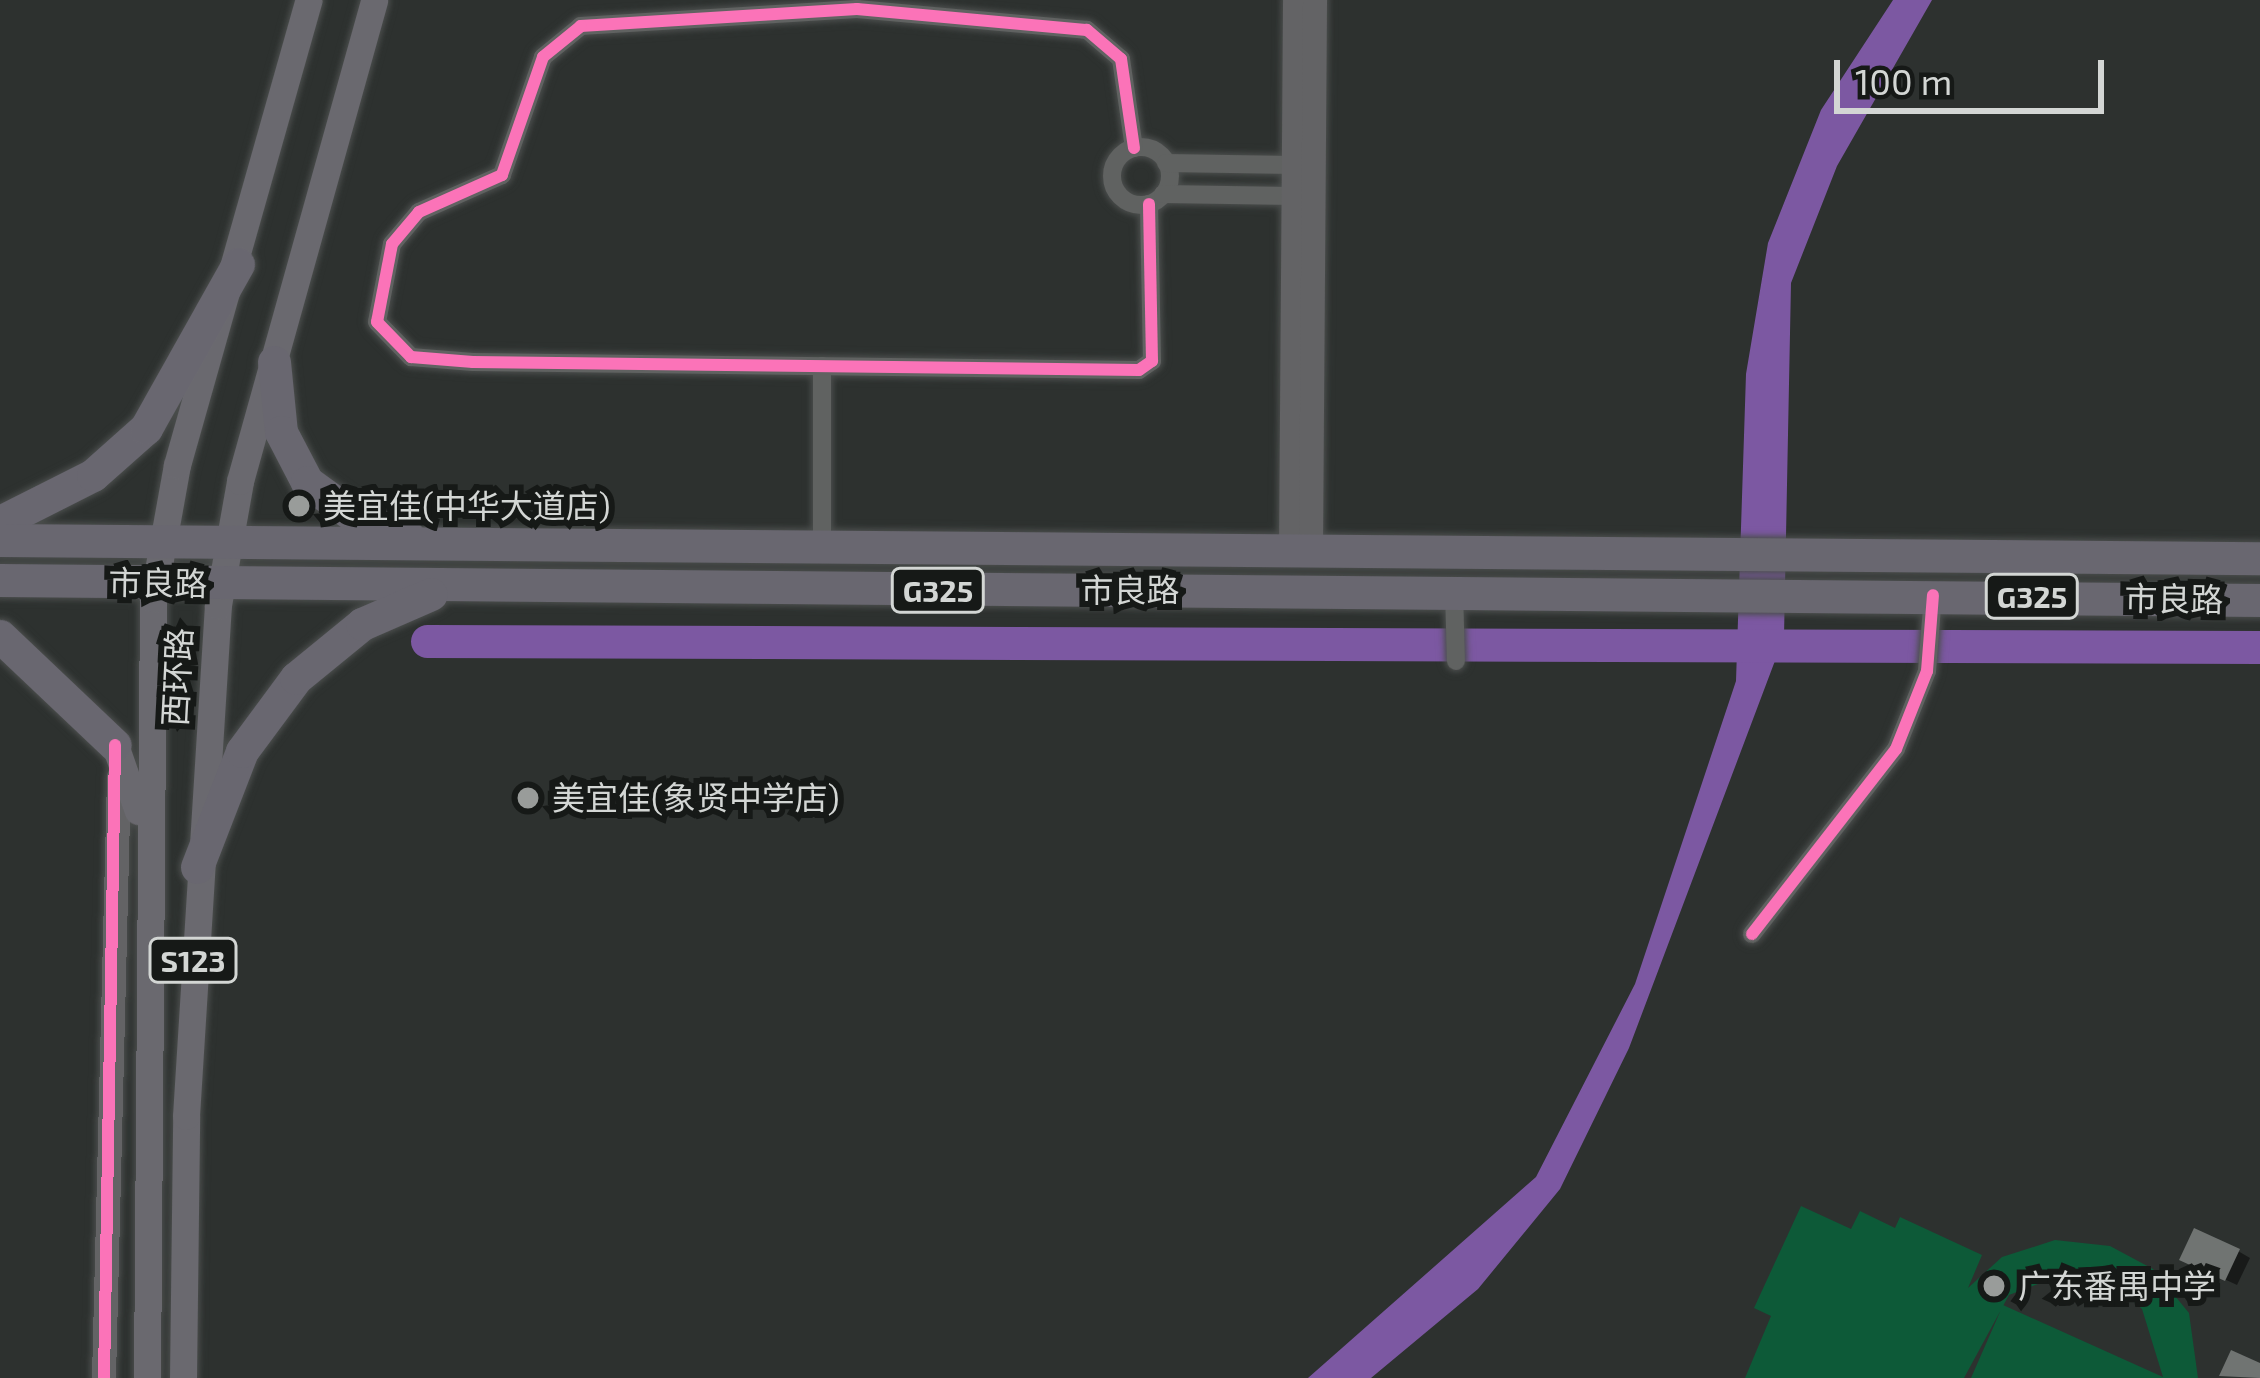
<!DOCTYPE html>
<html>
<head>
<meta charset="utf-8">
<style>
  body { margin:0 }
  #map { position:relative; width:2260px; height:1378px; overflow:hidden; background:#2d312f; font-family:"Exo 2","Noto Sans SC",sans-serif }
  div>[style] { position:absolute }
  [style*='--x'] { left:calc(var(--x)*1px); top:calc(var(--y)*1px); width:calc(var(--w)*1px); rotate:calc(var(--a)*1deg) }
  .green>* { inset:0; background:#0d5a38 }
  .water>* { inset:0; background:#7c58a2 }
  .shadow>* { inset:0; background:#0007 }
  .river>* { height:33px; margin:-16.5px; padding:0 16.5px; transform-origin:16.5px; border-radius:16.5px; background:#7c58a2 }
  .building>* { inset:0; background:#707472 }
  .roads { filter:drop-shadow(0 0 3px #4b4e4d) drop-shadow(0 0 3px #4b4e4d) }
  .street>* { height:18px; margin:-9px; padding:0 9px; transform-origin:9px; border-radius:9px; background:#606261 }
  .street>.ring { margin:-9px; padding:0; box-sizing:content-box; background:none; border:18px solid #606261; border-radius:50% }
  .secondary>* { height:24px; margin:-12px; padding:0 12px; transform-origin:12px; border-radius:12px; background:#636365 }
  .primary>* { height:27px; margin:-13.5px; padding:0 13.5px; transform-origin:13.5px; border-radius:13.5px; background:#6a696f }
  .highway>* { height:33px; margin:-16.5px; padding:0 16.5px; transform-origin:16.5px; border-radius:16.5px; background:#696770 }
  .cycleway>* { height:12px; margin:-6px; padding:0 6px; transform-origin:6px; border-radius:6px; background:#fb73b8 }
  .dots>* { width:33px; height:33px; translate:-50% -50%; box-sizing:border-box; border:6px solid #161917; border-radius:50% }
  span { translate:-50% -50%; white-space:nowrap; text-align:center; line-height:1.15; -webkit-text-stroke:12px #161917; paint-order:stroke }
  .shield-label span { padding:3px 9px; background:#161917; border:3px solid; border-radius:9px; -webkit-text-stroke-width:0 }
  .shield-label { font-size:30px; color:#d3d6d4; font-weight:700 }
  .poi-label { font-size:33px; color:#d3d6d4 }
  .left { translate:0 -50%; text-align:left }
  .street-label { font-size:33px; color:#d3d6d4 }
  .scale { position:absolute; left:1834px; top:60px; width:270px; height:54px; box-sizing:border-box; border:6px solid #d3d6d4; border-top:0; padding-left:15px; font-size:36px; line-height:42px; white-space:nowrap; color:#d3d6d4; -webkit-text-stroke:9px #161917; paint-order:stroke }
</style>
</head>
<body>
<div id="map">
  <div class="green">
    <i style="clip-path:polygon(1801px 1206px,1851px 1229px,1860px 1211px,1895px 1228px,1900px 1217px,1982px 1255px,1968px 1288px,2002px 1257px,2055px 1240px,2110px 1246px,2153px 1269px,2189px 1313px,2198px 1378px,1971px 1378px,2003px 1305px,2163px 1377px,2142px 1309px,2120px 1289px,2064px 1274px,2009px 1295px,1964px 1378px,1745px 1378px,1771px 1316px,1754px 1308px)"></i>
  </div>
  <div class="water">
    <i style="clip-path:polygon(1893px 0,1932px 0,1837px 166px,1791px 283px,1784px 637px,1629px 1048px,1560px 1189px,1478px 1289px,1371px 1378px,1308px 1378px,1536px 1177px,1635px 984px,1736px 681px,1746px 374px,1768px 243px,1821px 110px)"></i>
  </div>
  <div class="shadow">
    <i style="clip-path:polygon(2238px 1251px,2250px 1258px,2237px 1285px,2194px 1265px)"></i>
  </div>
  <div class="river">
    <i style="--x:427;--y:641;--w:1833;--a:0.19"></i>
  </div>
  <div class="building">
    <i style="clip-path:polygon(2194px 1228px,2240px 1249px,2225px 1281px,2179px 1260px)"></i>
    <i style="clip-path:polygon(2231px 1350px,2260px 1363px,2260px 1378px,2219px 1376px)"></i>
  </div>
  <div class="roads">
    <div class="street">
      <i class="ring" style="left:1112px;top:147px;width:40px;height:40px"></i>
      <i style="--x:1134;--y:148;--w:90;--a:-98.3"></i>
      <i style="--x:1121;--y:59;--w:45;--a:-139.5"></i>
      <i style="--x:1087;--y:30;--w:231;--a:-174.8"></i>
      <i style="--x:857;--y:9;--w:277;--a:176.5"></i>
      <i style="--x:581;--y:26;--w:49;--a:140.8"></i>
      <i style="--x:543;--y:57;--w:125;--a:109.2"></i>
      <i style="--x:502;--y:175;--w:91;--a:156"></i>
      <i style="--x:419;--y:212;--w:42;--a:130.2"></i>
      <i style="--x:392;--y:244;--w:79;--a:100.9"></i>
      <i style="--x:377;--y:322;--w:49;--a:45.8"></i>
      <i style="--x:411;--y:357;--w:62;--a:4.6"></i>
      <i style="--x:473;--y:362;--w:666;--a:0.69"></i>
      <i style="--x:1139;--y:370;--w:16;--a:-35"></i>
      <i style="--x:1152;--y:361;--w:157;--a:-91.1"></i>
      <i style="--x:1166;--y:163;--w:127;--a:0.9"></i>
      <i style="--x:1163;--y:194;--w:130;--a:0.9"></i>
      <i style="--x:822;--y:366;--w:183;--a:90"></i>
      <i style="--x:1454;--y:591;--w:70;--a:88.4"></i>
      <i style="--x:1752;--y:934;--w:234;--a:-52.1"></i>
      <i style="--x:1896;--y:749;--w:84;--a:-68.3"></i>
      <i style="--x:1927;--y:671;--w:76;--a:-85.5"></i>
    </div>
    <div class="secondary">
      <i style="--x:1291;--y:550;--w:550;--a:-89.58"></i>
      <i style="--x:1311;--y:550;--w:550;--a:-89.58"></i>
      <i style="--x:104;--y:1378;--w:601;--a:-88.57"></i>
    </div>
    <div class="primary">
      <i style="--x:115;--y:745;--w:70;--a:70.8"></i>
      <i style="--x:147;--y:1378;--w:780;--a:-89.56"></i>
      <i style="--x:153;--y:598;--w:135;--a:-79.8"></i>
      <i style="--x:177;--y:465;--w:483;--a:-74.2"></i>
      <i style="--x:183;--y:1378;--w:262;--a:-89.3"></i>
      <i style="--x:186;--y:1116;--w:512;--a:-86.42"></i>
      <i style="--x:218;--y:605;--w:126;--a:-79.9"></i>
      <i style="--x:240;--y:481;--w:499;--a:-74.4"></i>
    </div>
    <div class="highway">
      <i style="--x:274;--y:362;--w:70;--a:84.3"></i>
      <i style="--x:281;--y:432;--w:56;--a:62.5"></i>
      <i style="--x:307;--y:482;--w:62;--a:35.8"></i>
      <i style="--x:357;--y:518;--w:53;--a:18.8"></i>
      <i style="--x:0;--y:522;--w:104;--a:-26.8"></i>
      <i style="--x:93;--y:475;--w:71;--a:-41.6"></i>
      <i style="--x:146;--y:428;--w:188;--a:-60.7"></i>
      <i style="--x:0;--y:540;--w:2260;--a:0.46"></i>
      <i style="--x:0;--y:580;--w:2260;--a:0.51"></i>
      <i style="--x:0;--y:636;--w:158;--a:43.5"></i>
      <i style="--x:197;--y:867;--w:124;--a:-68.8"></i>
      <i style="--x:242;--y:751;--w:91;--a:-53.5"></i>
      <i style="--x:296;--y:678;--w:85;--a:-39.3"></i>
      <i style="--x:362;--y:624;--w:75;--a:-23.5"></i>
    </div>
  </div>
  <div class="cycleway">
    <i style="--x:1134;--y:148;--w:90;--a:-98.3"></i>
    <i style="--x:1121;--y:59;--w:45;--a:-139.5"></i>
    <i style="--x:1087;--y:30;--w:231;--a:-174.8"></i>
    <i style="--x:857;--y:9;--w:277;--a:176.5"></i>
    <i style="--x:581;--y:26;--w:49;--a:140.8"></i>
    <i style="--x:543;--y:57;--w:125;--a:109.2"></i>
    <i style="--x:502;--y:175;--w:91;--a:156"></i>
    <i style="--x:419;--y:212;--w:42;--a:130.2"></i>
    <i style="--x:392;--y:244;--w:79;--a:100.9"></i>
    <i style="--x:377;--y:322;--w:49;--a:45.8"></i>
    <i style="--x:411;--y:357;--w:62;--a:4.6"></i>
    <i style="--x:473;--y:362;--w:666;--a:0.69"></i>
    <i style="--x:1139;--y:370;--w:16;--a:-35"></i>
    <i style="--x:1152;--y:361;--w:157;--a:-91.1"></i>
    <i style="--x:1752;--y:934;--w:234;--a:-52.1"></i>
    <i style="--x:1896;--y:749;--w:84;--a:-68.3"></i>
    <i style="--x:1927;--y:671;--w:76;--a:-85.5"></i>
    <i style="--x:104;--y:1378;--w:633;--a:-89"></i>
  </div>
  <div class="dots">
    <i style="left:299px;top:506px;background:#999c9a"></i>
    <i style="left:528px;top:798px;background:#999c9a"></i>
    <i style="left:1994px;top:1286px;background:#999c9a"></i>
  </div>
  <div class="shield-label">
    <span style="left:938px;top:590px">G325</span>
    <span style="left:2032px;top:596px">G325</span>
    <span style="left:193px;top:960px">S123</span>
  </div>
  <div class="poi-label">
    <span class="left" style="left:323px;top:506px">美宜佳(中华大道店)</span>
    <span class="left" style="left:552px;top:798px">美宜佳(象贤中学店)</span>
    <span class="left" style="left:2018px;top:1286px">广东番禺中学</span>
  </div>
  <div class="street-label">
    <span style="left:158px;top:583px;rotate:1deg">市良路</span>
    <span style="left:1130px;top:590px">市良路</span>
    <span style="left:2174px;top:599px;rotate:1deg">市良路</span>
    <span style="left:177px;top:677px;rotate:-87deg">西环路</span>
  </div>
  <div class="scale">100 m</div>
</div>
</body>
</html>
